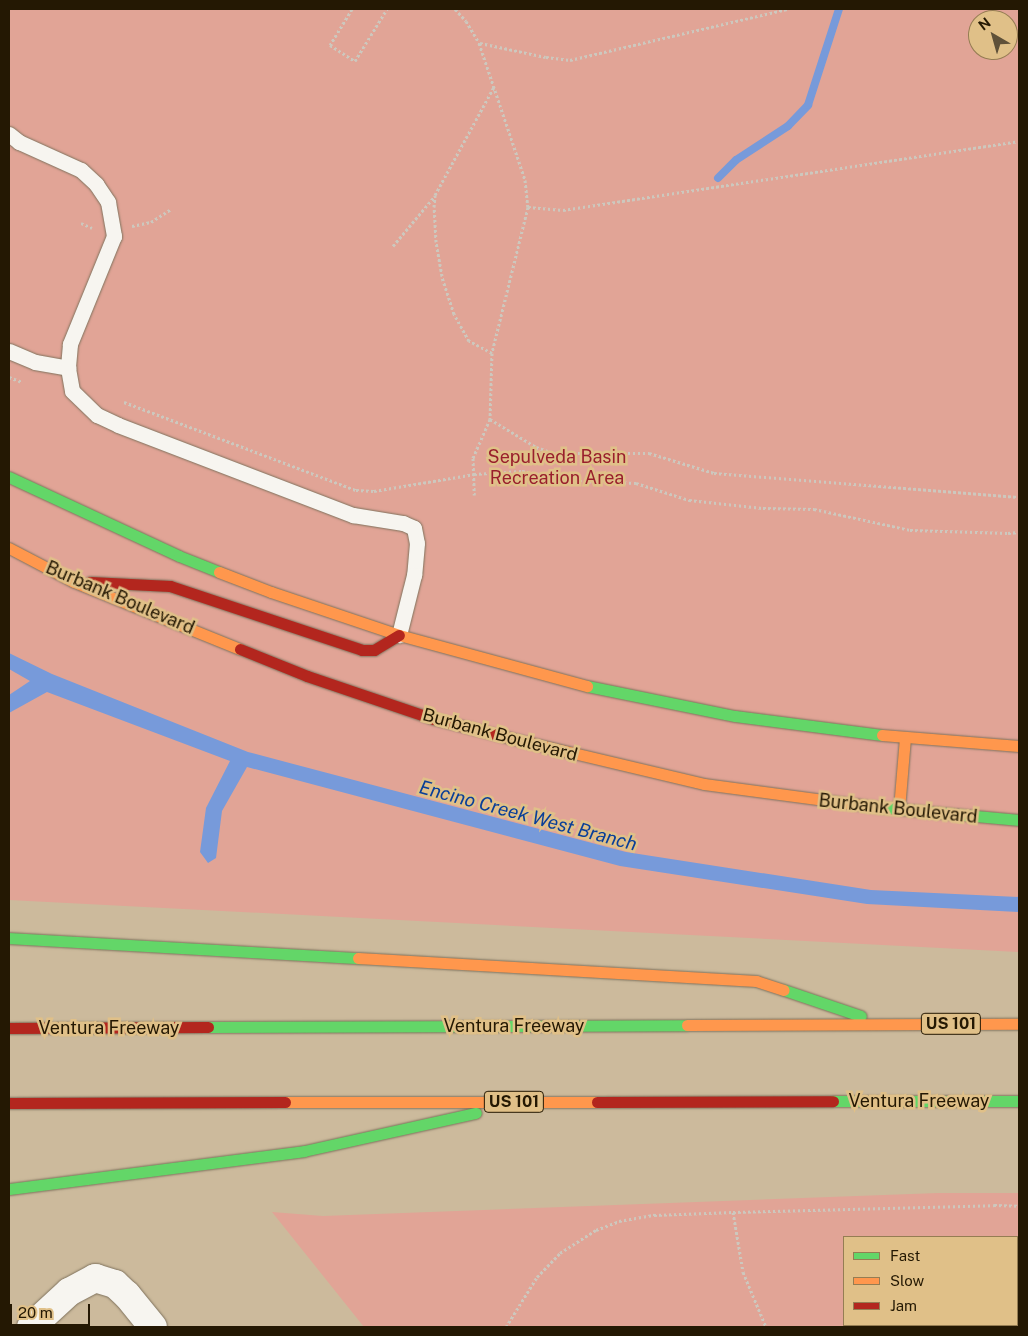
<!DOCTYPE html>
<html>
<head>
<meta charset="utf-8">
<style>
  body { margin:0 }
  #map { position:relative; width:1028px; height:1336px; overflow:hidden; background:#ccba9c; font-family:"Public Sans",sans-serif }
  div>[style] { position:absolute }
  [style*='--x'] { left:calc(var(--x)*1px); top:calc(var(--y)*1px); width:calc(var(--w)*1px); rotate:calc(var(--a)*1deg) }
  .green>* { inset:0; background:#e1a496 }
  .water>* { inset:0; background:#779ada }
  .stream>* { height:8px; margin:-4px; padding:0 4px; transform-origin:4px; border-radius:4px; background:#779ada }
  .path>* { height:3px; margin-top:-1.5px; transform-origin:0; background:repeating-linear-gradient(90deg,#cdc8be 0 2.5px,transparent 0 5px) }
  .roads { filter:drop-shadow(0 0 1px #7f725d) drop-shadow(0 0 1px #7f725d) }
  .lane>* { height:15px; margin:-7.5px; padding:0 7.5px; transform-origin:7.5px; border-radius:7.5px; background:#f7f5f0 }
  .street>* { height:28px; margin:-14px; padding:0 14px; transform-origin:14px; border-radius:14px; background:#f7f5f0 }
  .fast>* { height:11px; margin:-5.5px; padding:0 5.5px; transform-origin:5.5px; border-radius:5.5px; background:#63d668 }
  .slow>* { height:11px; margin:-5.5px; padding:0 5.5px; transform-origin:5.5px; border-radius:5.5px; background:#ff974d }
  .jam>* { height:11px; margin:-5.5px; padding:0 5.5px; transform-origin:5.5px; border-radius:5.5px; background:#b3261e }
  span { translate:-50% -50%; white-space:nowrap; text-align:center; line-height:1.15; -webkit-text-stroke:5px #e0c088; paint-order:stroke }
  .shield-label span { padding:1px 4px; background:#e0c088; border:1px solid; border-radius:4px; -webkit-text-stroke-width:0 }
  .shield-label { font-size:16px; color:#241803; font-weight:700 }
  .park-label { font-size:18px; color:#991f2c }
  .street-label { font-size:18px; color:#241803 }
  .water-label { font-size:19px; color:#093e98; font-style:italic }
  .frame { position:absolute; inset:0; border:10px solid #241803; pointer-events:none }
  .legend { position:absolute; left:843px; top:1236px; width:175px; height:90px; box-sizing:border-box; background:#e0c088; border:1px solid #957d53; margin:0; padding:6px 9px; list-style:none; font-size:15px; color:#241803 }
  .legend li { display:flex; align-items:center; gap:10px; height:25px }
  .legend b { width:25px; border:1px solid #957d53 }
  .north { position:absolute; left:968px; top:10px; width:50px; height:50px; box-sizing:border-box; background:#e0c088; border:1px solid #957d53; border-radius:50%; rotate:322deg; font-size:14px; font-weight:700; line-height:20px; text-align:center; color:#241803 }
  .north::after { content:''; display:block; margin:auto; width:18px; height:22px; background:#5f5139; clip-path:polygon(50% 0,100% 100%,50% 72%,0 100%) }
  .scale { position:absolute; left:10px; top:1304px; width:80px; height:22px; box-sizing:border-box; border:2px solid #241803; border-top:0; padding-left:6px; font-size:15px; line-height:18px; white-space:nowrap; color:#241803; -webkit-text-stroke:4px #e0c088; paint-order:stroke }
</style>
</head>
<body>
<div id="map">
  <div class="green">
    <i style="clip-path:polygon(evenodd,9px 9px,1019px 9px,1019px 952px,9px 900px,9px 9px,978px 20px,1008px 20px,1008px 50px,978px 50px,978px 20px)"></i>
    <i style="clip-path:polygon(evenodd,938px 1193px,1019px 1193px,1019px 1327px,364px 1327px,272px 1212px,323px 1216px,938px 1193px,844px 1237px,1017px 1237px,1017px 1325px,844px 1325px,844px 1237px)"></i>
  </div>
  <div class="water">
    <i style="clip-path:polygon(9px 653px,52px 674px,248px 752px,626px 852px,871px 890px,1019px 897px,1019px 912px,867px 904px,620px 866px,247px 767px,222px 811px,216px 858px,208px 863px,200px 852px,206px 808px,230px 761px,47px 692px,9px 713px,9px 695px,30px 681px,9px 669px)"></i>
  </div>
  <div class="stream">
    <i style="--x:718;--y:178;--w:25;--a:-45"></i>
    <i style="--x:736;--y:160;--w:62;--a:-33.2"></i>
    <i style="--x:788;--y:126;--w:29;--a:-46"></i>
    <i style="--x:808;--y:105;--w:101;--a:-72.1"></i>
  </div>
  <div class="path">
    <i style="--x:352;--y:9;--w:42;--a:121.4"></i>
    <i style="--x:330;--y:45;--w:30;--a:33"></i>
    <i style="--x:355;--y:61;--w:61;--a:-58.4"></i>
    <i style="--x:455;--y:9;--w:16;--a:47"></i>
    <i style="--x:466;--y:21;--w:26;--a:59"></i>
    <i style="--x:479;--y:43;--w:145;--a:71.4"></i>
    <i style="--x:525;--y:180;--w:27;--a:84"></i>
    <i style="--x:528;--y:207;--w:150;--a:103.9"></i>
    <i style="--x:492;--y:353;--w:66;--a:91.7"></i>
    <i style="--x:490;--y:419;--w:43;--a:113.6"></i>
    <i style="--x:473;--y:458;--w:37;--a:88"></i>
    <i style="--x:480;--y:43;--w:67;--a:12"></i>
    <i style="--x:546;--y:57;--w:24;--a:7"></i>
    <i style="--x:570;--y:60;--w:224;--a:-13.2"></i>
    <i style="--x:528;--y:207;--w:35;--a:5"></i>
    <i style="--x:563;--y:210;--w:461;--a:-8.6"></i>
    <i style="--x:81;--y:223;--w:12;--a:24"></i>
    <i style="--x:132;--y:226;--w:19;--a:-12"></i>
    <i style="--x:151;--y:222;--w:24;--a:-33"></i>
    <i style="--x:393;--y:246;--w:64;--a:-50.1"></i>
    <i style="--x:492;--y:353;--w:26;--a:-152"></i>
    <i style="--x:469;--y:341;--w:31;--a:-119"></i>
    <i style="--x:454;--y:314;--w:40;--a:-108"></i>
    <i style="--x:442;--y:276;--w:35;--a:-100"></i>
    <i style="--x:436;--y:242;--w:35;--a:-93"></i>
    <i style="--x:434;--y:207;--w:12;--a:-85"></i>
    <i style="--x:435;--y:195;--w:123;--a:-61.4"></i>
    <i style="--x:9;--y:377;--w:14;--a:21"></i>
    <i style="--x:124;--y:402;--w:248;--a:20.8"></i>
    <i style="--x:356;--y:490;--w:18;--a:3"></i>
    <i style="--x:374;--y:491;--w:101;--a:-9.6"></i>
    <i style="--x:474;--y:474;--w:48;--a:-3.6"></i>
    <i style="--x:522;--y:471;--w:58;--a:10"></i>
    <i style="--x:579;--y:481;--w:57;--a:2"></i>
    <i style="--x:636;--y:483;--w:56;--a:17.8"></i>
    <i style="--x:689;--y:500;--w:74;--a:6.2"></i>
    <i style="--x:763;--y:508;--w:51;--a:1.1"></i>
    <i style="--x:814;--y:509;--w:98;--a:12.3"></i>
    <i style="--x:910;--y:530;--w:98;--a:1.8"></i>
    <i style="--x:1008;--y:533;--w:11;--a:-5"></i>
    <i style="--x:490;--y:419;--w:54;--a:31.3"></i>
    <i style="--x:536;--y:447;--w:18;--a:19"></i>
    <i style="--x:553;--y:453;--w:96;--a:0"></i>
    <i style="--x:649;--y:453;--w:68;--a:17.1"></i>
    <i style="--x:714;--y:473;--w:306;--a:4.5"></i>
    <i style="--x:733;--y:1212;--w:61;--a:80.5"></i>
    <i style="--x:743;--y:1272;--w:60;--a:67.3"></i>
    <i style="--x:506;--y:1327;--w:59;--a:-58.2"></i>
    <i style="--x:537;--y:1277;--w:33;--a:-46"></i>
    <i style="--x:560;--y:1253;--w:43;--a:-32.6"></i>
    <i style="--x:596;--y:1230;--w:25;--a:-21"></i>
    <i style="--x:619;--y:1221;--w:36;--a:-10"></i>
    <i style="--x:654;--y:1215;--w:79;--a:-2.2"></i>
    <i style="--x:733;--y:1212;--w:261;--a:-1.5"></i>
    <i style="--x:994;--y:1205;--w:25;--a:2"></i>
  </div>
  <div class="roads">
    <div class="lane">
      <i style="--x:9;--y:134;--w:13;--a:39"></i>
      <i style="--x:19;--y:142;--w:68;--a:24.3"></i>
      <i style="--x:81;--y:170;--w:21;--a:43"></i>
      <i style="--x:96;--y:184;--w:22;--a:56"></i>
      <i style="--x:108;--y:202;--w:35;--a:80"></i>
      <i style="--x:114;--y:236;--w:117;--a:112.2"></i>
      <i style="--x:70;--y:344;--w:24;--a:95"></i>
      <i style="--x:9;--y:351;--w:28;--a:23"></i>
      <i style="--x:35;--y:362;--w:34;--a:10"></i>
      <i style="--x:68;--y:368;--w:23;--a:80"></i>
      <i style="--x:72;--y:391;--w:35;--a:44"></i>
      <i style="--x:97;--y:415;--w:23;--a:25"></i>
      <i style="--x:118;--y:425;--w:252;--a:21"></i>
      <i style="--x:353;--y:515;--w:51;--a:9.1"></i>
      <i style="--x:403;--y:523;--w:12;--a:24"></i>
      <i style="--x:414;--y:528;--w:15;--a:79"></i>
      <i style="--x:417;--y:543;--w:32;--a:95"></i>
      <i style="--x:414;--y:575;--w:62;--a:104"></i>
    </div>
    <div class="street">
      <i style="--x:31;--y:1327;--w:52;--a:-42.6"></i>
      <i style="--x:69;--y:1292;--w:30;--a:-28"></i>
      <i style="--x:95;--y:1278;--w:21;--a:17"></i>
      <i style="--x:115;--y:1284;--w:16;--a:43"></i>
      <i style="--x:127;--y:1295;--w:41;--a:50.9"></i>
    </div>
    <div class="fast">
      <i style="--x:9;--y:477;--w:187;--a:24.9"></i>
      <i style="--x:179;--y:556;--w:43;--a:21.8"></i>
      <i style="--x:587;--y:686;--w:151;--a:11.5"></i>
      <i style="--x:735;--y:716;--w:148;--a:7.4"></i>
      <i style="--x:877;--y:807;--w:143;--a:5.2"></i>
      <i style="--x:9;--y:938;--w:350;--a:3.3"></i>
      <i style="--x:784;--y:990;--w:81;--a:18.7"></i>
      <i style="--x:208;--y:1027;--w:479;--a:-0.2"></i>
      <i style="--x:833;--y:1101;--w:186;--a:0"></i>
      <i style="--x:9;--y:1189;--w:297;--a:-7.3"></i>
      <i style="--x:304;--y:1151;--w:176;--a:-12.5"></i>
    </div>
    <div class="slow">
      <i style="--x:9;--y:548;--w:73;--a:27.6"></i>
      <i style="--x:74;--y:582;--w:179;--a:22"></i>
      <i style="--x:219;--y:572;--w:56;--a:21"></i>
      <i style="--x:271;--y:592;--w:135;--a:18.6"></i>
      <i style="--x:399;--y:635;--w:195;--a:15.2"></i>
      <i style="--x:882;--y:735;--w:137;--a:4.6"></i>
      <i style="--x:510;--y:738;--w:199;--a:13.3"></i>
      <i style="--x:704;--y:784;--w:175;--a:7.6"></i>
      <i style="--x:899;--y:809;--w:71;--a:-85.2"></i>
      <i style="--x:358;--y:958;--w:399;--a:3.3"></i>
      <i style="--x:756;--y:981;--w:29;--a:18"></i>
      <i style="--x:687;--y:1025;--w:332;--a:-0.2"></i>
      <i style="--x:285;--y:1102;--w:312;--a:0"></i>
    </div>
    <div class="jam">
      <i style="--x:90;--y:582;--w:80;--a:2.9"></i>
      <i style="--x:170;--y:586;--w:202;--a:18.4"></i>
      <i style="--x:362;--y:650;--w:12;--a:0"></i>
      <i style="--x:374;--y:650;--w:29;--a:-31"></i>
      <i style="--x:240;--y:649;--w:72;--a:21.9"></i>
      <i style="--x:307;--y:676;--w:134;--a:18.7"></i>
      <i style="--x:434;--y:719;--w:78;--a:14"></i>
      <i style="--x:9;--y:1028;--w:199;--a:-0.3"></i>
      <i style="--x:597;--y:1102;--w:236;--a:-0.2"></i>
      <i style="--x:9;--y:1103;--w:276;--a:-0.2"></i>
    </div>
  </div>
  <div class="shield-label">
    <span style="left:951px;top:1024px">US 101</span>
    <span style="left:514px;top:1102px">US 101</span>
  </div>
  <div class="park-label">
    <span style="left:557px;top:468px">Sepulveda Basin<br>Recreation Area</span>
  </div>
  <div class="street-label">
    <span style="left:120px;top:598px;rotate:23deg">Burbank Boulevard</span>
    <span style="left:500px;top:735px;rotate:15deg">Burbank Boulevard</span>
    <span style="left:898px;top:809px;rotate:6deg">Burbank Boulevard</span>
    <span style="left:514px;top:1026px">Ventura Freeway</span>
    <span style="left:109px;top:1028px">Ventura Freeway</span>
    <span style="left:919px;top:1101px">Ventura Freeway</span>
  </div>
  <div class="water-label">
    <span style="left:528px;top:816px;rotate:15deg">Encino Creek West Branch</span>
  </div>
  <div class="frame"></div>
  <ul class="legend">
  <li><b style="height:6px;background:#63d668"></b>Fast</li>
  <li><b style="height:6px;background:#ff974d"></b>Slow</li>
  <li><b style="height:6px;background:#b3261e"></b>Jam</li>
  </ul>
  <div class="north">N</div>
  <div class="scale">20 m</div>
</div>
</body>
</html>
